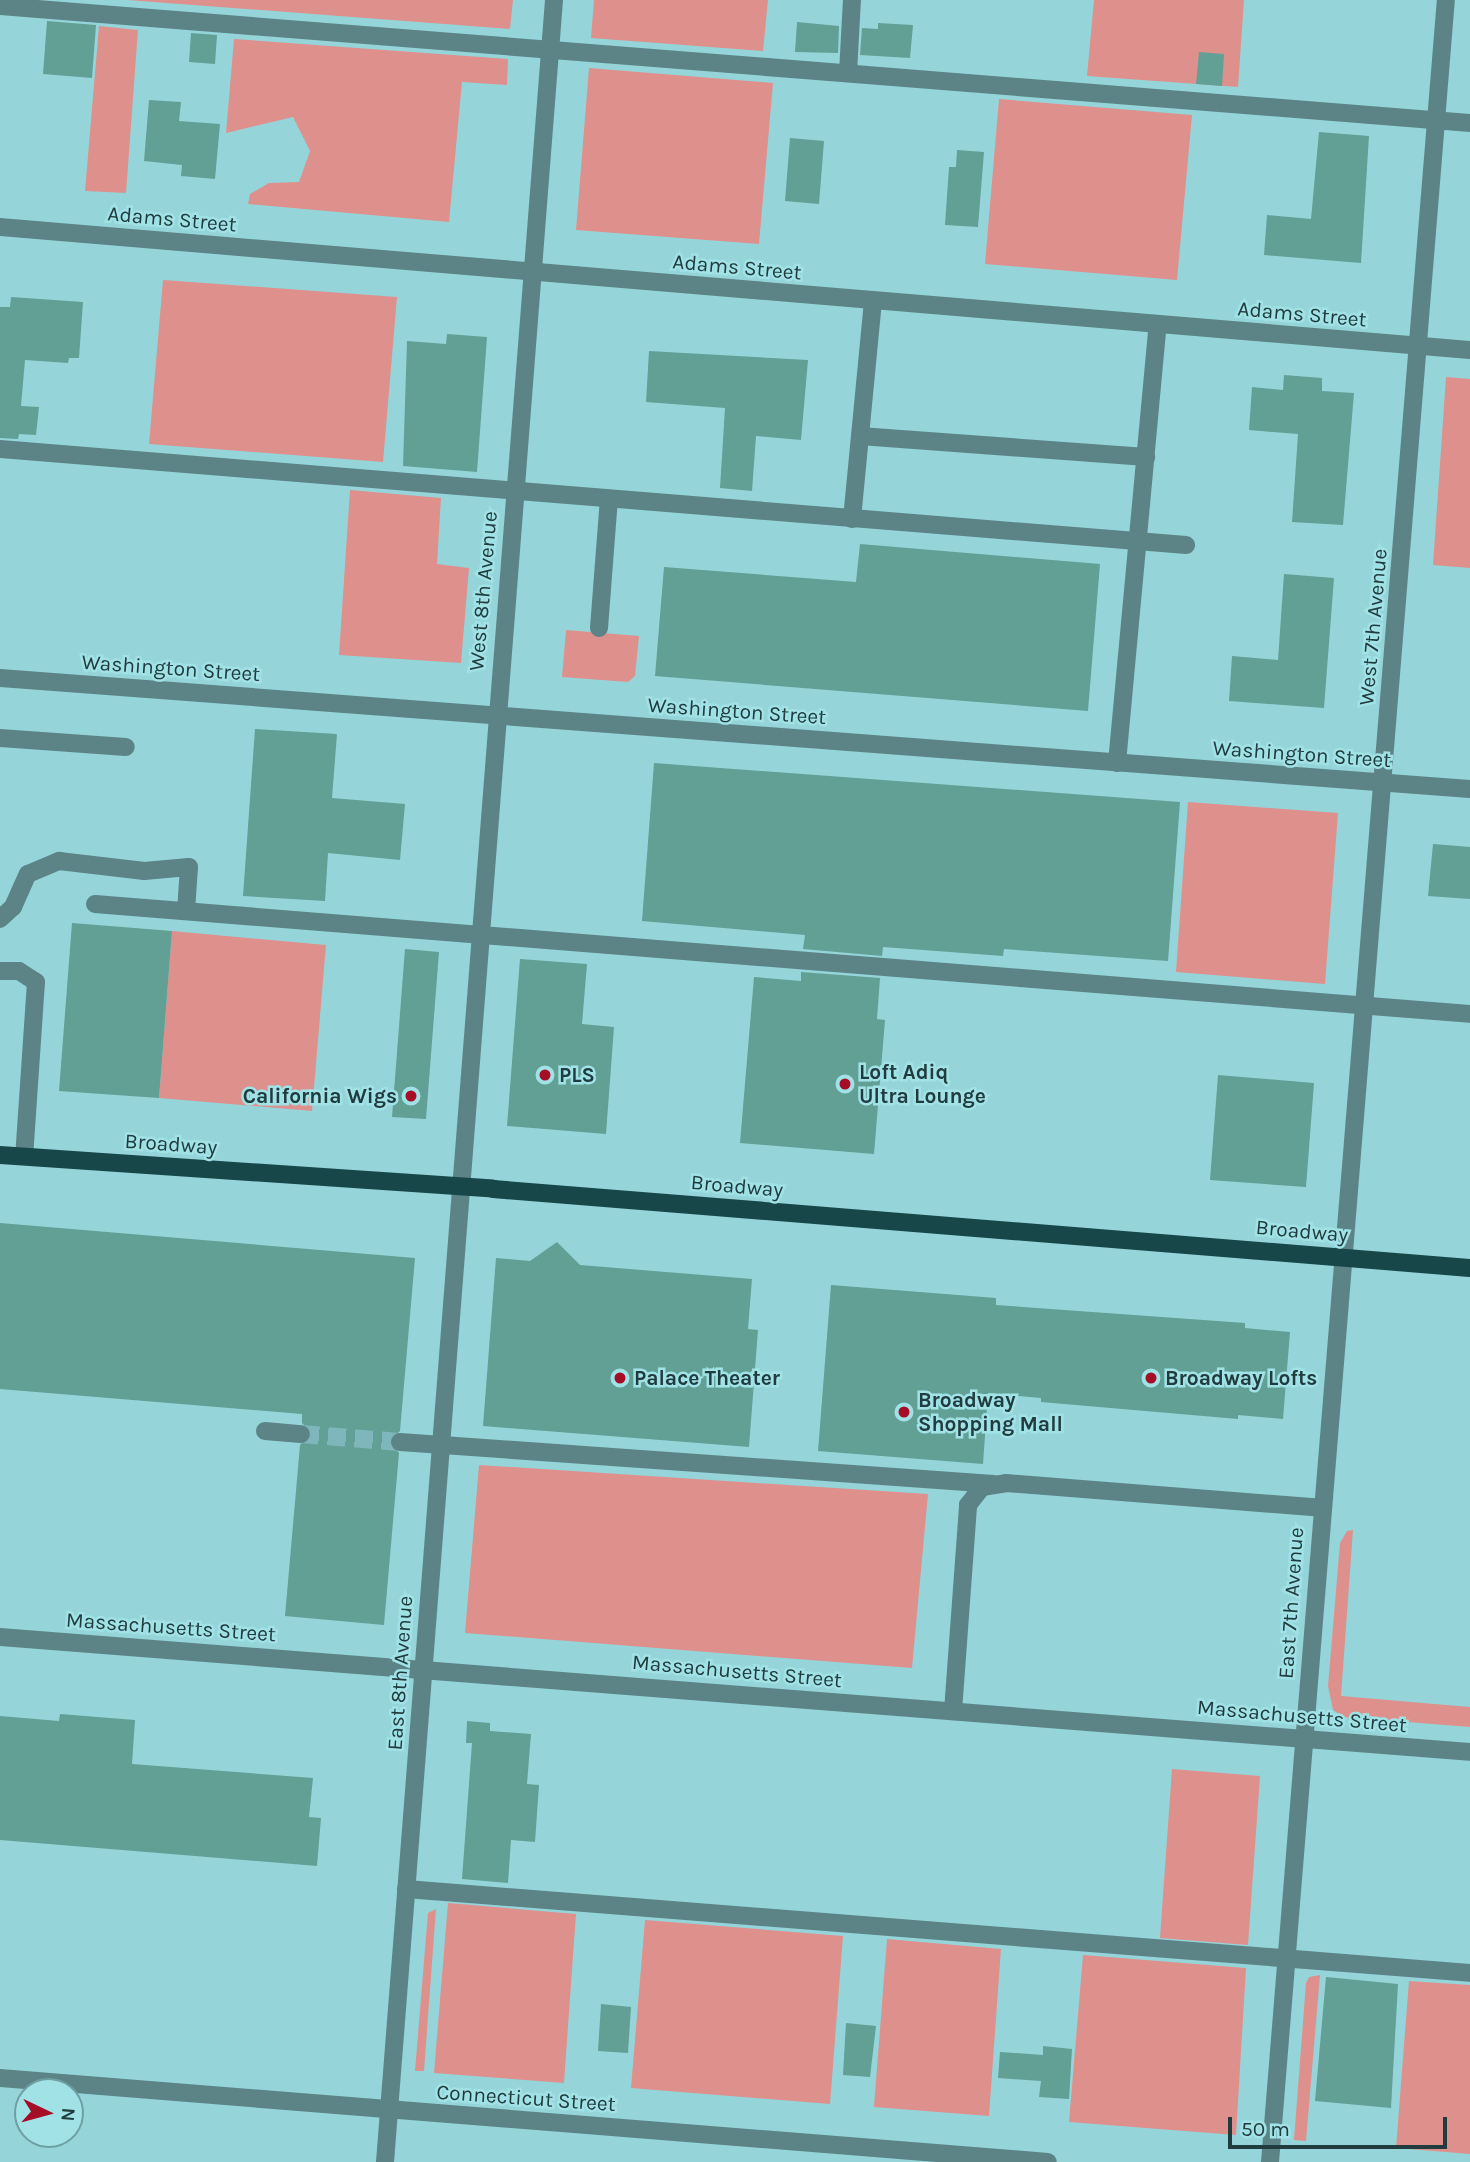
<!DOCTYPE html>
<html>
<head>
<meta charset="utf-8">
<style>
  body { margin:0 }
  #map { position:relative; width:1470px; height:2162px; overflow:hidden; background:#95d5da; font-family:Karla,sans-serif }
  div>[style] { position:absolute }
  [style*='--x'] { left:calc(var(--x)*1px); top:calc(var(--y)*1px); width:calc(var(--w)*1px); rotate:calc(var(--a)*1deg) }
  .green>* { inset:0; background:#de908d }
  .building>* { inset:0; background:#629f94 }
  .minor-tunnel>* { height:18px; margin-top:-9px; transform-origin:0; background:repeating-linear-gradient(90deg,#7eb6bb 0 18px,transparent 0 27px) }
  .minor>* { height:18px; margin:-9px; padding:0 9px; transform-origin:9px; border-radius:9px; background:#5c8487 }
  .major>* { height:18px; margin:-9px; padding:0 9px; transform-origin:9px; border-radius:9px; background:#18474a }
  .dots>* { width:19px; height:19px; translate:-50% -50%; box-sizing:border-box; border:4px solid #a1e2e7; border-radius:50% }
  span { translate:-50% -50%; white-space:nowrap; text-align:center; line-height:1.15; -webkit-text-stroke:5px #a1e2e7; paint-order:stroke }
  .street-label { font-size:21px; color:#213c3e }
  .poi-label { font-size:21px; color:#213c3e; font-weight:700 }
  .left { translate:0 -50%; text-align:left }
  .right { translate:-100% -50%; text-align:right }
  .north { position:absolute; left:14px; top:2078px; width:70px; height:70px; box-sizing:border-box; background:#a1e2e7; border:2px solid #6ea0a3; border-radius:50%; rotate:95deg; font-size:19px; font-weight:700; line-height:28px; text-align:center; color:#213c3e }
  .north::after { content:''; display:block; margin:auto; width:24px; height:32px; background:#a60d26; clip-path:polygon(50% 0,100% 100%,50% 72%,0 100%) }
  .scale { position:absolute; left:1228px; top:2117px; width:219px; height:32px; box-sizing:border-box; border:4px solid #213c3e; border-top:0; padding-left:9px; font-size:21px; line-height:24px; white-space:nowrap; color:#213c3e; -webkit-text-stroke:5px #a1e2e7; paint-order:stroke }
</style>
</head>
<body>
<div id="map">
  <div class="green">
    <i style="clip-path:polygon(127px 0,513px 0,510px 29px)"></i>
    <i style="clip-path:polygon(594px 0,768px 0,763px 51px,591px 38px)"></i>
    <i style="clip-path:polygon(1094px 0,1244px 0,1238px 87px,1087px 76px)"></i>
    <i style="clip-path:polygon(99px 26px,138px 30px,126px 193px,85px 191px)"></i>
    <i style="clip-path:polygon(234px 39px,508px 59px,507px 85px,462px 82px,449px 222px,248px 204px,250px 194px,269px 183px,299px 182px,310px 151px,293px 117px,226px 133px)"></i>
    <i style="clip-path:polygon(589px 68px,773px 83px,759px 244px,576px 230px)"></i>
    <i style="clip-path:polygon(999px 99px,1192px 115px,1177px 280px,985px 264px)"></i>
    <i style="clip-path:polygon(163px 280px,397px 297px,383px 462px,149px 444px)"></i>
    <i style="clip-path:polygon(1446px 377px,1470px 379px,1470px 568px,1433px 565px)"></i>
    <i style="clip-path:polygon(350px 490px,441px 498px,437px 564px,469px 568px,461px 663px,339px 655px)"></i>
    <i style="clip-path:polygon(566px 630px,639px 636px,635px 676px,628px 682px,562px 677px)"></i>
    <i style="clip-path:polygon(1188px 802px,1338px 813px,1325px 984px,1176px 972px)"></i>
    <i style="clip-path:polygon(172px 931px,326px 945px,312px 1111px,159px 1098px)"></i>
    <i style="clip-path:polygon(479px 1465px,928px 1494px,912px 1668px,465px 1633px)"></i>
    <i style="clip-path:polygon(1353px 1530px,1341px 1696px,1470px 1707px,1470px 1727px,1344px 1717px,1333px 1710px,1328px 1686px,1340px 1543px,1347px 1531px)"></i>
    <i style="clip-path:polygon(1172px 1769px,1260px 1776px,1248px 1945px,1160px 1938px)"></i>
    <i style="clip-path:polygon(448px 1903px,576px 1914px,564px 2083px,434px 2073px)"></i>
    <i style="clip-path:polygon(436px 1909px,424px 2071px,415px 2071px,428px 1913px)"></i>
    <i style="clip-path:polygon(645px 1920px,843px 1936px,830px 2104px,631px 2088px)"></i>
    <i style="clip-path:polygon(887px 1939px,1001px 1949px,989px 2116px,874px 2107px)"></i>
    <i style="clip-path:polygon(1083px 1955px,1246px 1968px,1236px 2135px,1069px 2122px)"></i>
    <i style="clip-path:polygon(1320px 1975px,1306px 2141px,1294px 2140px,1306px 1983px,1309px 1977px)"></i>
    <i style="clip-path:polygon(1409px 1981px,1470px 1985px,1470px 2154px,1396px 2148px)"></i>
  </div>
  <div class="building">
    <i style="clip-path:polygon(47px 21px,96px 25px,92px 78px,43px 74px)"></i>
    <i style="clip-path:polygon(797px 22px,839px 26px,838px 53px,795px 52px)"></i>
    <i style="clip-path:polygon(878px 23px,913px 25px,910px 58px,860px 55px,862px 28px,878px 29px)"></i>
    <i style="clip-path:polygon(191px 33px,217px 35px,215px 64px,189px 62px)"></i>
    <i style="clip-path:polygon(1199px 52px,1224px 54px,1222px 86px,1196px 84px)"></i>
    <i style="clip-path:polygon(149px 100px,181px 102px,179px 121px,220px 124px,215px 179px,181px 176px,182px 165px,144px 161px)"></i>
    <i style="clip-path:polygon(1319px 132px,1369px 136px,1361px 263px,1264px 255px,1267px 215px,1311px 219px)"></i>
    <i style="clip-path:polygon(790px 138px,824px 141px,819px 204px,785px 201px)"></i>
    <i style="clip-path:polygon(957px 150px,984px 152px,978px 227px,945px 225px,949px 167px,956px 167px)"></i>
    <i style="clip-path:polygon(11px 297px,83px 302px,79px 358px,69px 358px,68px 363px,25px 360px,21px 406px,39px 407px,36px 435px,19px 434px,18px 439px,0 438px,0 307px,10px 307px)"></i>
    <i style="clip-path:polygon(447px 334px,487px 337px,477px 472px,403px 466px,407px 341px,446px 344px)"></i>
    <i style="clip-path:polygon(649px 351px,808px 360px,801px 440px,756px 436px,752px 491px,720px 488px,725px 408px,646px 402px)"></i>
    <i style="clip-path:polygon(1284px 375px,1322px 378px,1322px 391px,1354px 393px,1343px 525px,1292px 522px,1298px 434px,1249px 430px,1252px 387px,1283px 390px)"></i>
    <i style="clip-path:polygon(860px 544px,1100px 564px,1088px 711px,655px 676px,664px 567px,856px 582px)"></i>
    <i style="clip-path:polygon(1284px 574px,1334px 578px,1324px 708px,1229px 701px,1232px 656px,1278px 660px)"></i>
    <i style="clip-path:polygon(255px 729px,337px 734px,332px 798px,405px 804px,400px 860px,328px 853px,325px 901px,243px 896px)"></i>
    <i style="clip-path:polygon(654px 763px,1180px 802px,1168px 961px,1004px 949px,1003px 956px,883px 947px,882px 956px,803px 949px,805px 935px,642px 921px)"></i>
    <i style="clip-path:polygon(1433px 844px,1470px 847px,1470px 899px,1428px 896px)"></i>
    <i style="clip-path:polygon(72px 923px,172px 931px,159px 1098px,59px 1091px)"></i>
    <i style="clip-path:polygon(405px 949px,439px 952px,426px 1119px,392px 1117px)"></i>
    <i style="clip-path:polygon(520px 959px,587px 964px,582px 1024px,614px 1027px,606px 1134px,507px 1126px)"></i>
    <i style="clip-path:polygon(801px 972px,880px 978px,877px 1019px,885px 1020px,874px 1154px,740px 1143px,754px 977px,801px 981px)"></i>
    <i style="clip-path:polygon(1218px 1075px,1314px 1083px,1306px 1187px,1210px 1180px)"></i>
    <i style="clip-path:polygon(0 1223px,415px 1258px,400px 1431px,389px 1441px,399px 1453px,384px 1625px,285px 1616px,300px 1445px,312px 1434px,302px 1423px,302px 1414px,0 1389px)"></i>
    <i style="clip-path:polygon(557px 1242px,580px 1265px,752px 1279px,748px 1329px,758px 1330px,749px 1447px,483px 1426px,496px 1258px,530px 1261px)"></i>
    <i style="clip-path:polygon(831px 1285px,996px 1298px,996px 1305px,1245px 1323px,1245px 1328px,1290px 1332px,1283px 1419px,1238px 1415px,1238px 1419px,1041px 1402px,1041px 1398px,988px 1393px,983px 1464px,818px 1451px)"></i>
    <i style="clip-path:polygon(60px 1714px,135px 1720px,132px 1764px,313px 1778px,309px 1817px,321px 1818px,317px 1866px,0 1840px,0 1716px,59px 1721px)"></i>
    <i style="clip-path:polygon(467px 1721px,490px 1723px,490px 1731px,531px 1734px,527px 1784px,539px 1785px,535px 1842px,511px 1840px,508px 1883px,462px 1879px,472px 1743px,466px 1743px)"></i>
    <i style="clip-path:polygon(1326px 1977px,1398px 1984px,1391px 2108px,1315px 2101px)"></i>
    <i style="clip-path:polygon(601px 2004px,631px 2007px,628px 2053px,598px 2051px)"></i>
    <i style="clip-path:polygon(846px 2023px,876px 2026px,870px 2077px,843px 2075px)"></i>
    <i style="clip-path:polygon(1043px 2046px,1072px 2049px,1069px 2099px,1039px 2097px,1041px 2081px,998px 2078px,1000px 2052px,1043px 2055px)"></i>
  </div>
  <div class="minor-tunnel">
    <i style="--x:301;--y:1434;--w:99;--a:4.6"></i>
  </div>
  <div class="minor">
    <i style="--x:0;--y:6;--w:1475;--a:4.55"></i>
    <i style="--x:848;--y:73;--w:73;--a:-86.9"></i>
    <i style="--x:0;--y:227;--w:1475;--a:4.78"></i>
    <i style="--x:873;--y:301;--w:136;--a:95.5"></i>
    <i style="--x:860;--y:436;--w:287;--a:4.2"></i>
    <i style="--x:0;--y:449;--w:1190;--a:4.63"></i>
    <i style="--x:852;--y:519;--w:83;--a:-84.5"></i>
    <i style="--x:599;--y:628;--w:129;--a:-85.6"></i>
    <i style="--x:0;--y:678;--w:1474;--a:4.32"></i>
    <i style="--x:0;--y:738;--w:126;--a:4.1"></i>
    <i style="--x:1117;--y:763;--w:440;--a:-84.7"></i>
    <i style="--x:95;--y:904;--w:1379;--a:4.57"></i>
    <i style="--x:0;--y:919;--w:18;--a:-43"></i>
    <i style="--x:13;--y:907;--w:36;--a:-66"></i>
    <i style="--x:28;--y:874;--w:34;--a:-23"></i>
    <i style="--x:59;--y:861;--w:86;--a:6.7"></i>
    <i style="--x:144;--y:871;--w:45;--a:-5.1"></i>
    <i style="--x:189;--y:867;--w:44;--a:93.9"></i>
    <i style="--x:0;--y:971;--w:19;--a:0"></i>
    <i style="--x:19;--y:971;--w:20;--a:33"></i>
    <i style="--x:36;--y:982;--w:174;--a:93.9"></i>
    <i style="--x:265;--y:1431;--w:36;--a:5"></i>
    <i style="--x:400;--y:1442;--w:595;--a:4.04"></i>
    <i style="--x:0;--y:1637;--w:1474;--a:4.47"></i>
    <i style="--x:953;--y:1711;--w:207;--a:-85.8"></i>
    <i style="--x:968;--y:1505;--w:23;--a:-52"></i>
    <i style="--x:982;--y:1487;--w:24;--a:-9"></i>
    <i style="--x:1006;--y:1483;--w:316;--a:4.5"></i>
    <i style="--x:406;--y:1889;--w:1067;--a:4.51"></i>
    <i style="--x:0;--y:2078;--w:1051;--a:4.58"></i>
    <i style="--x:385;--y:2162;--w:2169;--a:-85.53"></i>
    <i style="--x:1270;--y:2162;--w:2169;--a:-85.35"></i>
  </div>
  <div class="major">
    <i style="--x:0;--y:1155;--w:494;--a:3.9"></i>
    <i style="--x:493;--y:1189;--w:980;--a:4.62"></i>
  </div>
  <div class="dots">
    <i style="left:545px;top:1075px;background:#a60d26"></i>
    <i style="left:845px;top:1084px;background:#a60d26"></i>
    <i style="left:411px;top:1096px;background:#a60d26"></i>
    <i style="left:620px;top:1378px;background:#a60d26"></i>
    <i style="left:1151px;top:1378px;background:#a60d26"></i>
    <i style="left:904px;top:1412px;background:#a60d26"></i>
  </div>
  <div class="street-label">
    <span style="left:172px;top:219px;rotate:5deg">Adams Street</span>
    <span style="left:737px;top:267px;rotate:5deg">Adams Street</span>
    <span style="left:1302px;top:314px;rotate:5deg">Adams Street</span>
    <span style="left:483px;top:591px;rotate:-85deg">West 8th Avenue</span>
    <span style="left:1373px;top:627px;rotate:-85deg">West 7th Avenue</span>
    <span style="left:171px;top:668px;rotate:4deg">Washington Street</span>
    <span style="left:737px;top:711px;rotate:4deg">Washington Street</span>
    <span style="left:1302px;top:754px;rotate:4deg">Washington Street</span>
    <span style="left:171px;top:1144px;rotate:4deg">Broadway</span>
    <span style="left:737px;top:1186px;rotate:5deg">Broadway</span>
    <span style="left:1302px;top:1231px;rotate:5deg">Broadway</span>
    <span style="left:1291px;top:1603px;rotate:-86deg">East 7th Avenue</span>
    <span style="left:171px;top:1627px;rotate:4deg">Massachusetts Street</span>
    <span style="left:737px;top:1671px;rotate:5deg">Massachusetts Street</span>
    <span style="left:400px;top:1673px;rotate:-86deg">East 8th Avenue</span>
    <span style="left:1302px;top:1716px;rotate:5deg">Massachusetts Street</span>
    <span style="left:526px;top:2098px;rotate:4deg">Connecticut Street</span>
  </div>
  <div class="poi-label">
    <span class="left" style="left:859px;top:1084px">Loft Adiq<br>Ultra Lounge</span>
    <span class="left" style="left:559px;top:1075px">PLS</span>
    <span class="right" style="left:397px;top:1096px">California Wigs</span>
    <span class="left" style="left:634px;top:1378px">Palace Theater</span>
    <span class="left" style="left:1165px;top:1378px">Broadway Lofts</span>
    <span class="left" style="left:918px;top:1412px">Broadway<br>Shopping Mall</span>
  </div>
  <div class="north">N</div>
  <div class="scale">50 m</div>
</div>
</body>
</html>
